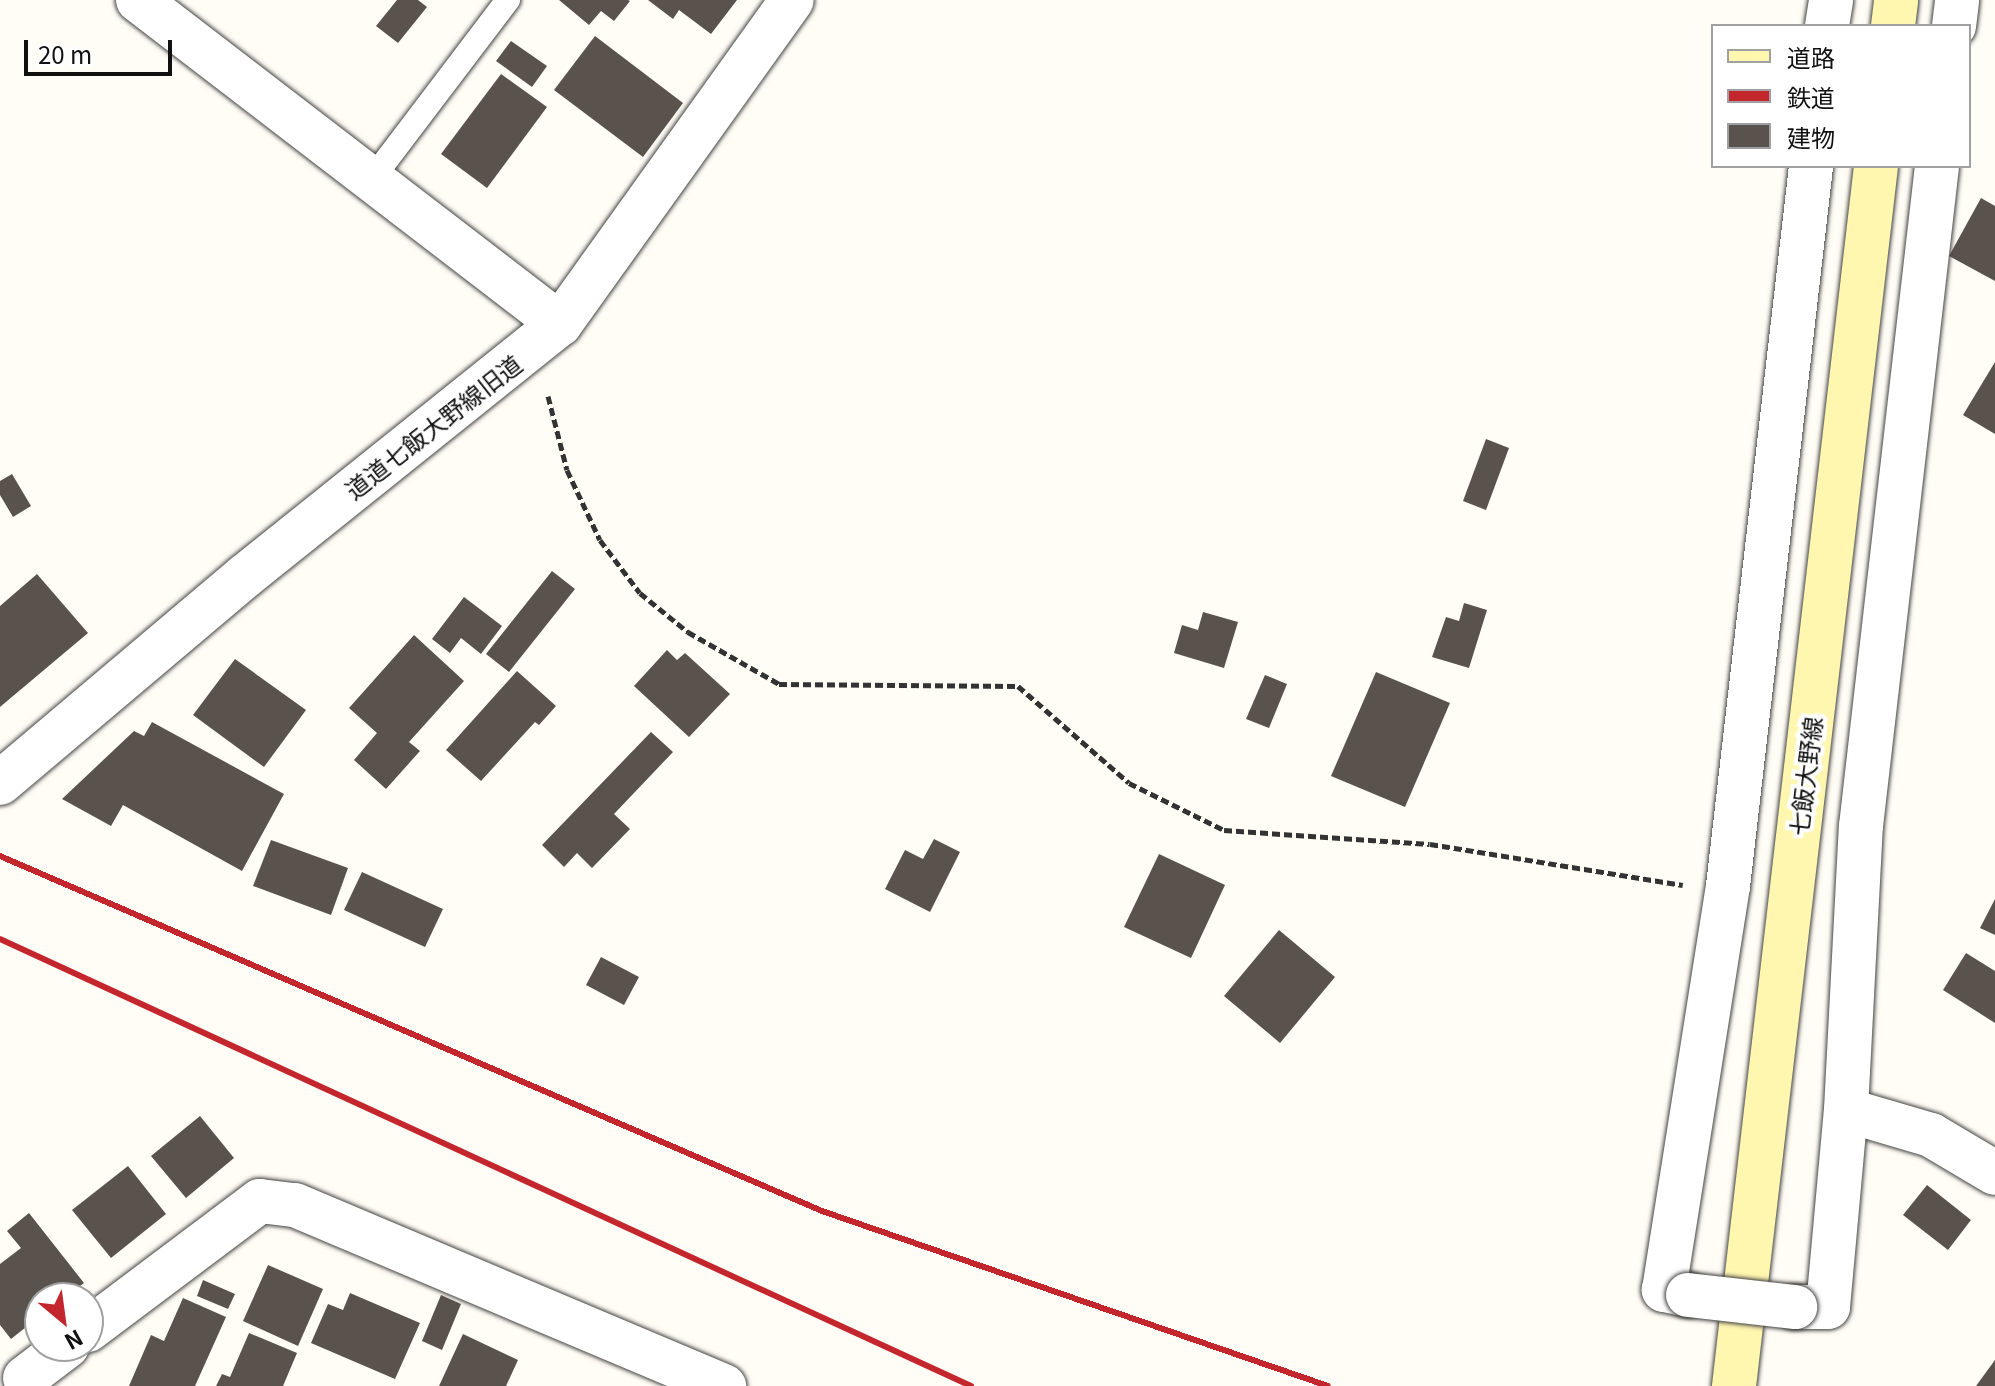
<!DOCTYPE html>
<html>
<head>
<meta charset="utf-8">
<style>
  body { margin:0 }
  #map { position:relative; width:1995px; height:1386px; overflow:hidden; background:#fffdf5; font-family:Georgia,"Noto Sans JP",serif }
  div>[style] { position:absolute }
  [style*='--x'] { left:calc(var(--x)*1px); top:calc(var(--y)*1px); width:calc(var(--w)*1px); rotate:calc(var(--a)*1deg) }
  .building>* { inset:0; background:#5a524d }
  .path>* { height:5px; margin-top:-2.5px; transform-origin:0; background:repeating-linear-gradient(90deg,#333 0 8px,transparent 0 12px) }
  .roads { filter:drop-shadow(0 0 2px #444) drop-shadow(0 0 2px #444) }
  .lane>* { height:24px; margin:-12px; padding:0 12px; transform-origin:12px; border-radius:12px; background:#fff }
  .street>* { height:44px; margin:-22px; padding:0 22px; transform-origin:22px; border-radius:22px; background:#fff }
  .secondary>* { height:44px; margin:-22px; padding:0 22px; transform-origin:22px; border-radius:22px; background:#fff6b0 }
  .rail>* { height:6px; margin:-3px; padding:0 3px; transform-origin:3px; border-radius:3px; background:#c4262e }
  .bridges { filter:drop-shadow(0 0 2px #444) drop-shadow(0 0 2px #444) }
  .street-bridge>* { height:44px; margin:-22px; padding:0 22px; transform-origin:22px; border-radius:22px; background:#fff }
  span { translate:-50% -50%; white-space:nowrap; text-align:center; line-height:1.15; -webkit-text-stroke:8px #fff; paint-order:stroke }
  .street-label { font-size:24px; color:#111 }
  .legend { position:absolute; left:1711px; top:24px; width:260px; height:144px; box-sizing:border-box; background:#fff; border:2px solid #a0a0a0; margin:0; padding:10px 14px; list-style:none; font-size:24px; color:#111 }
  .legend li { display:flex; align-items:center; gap:16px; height:40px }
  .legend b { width:40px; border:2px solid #a0a0a0 }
  .north { position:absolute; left:24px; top:1282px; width:80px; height:80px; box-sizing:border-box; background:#fff; border:2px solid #a0a0a0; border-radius:50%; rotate:151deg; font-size:22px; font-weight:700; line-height:32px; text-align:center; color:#111 }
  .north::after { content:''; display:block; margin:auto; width:28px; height:36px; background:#c4262e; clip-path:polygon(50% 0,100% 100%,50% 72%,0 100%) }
  .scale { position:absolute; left:24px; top:40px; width:148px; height:36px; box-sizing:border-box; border:4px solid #111; border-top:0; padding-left:10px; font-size:24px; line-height:28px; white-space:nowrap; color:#111; -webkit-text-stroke:6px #fff; paint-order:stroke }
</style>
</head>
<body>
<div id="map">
  <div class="building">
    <i style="clip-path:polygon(397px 0,418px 0,427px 7px,398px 43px,376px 26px)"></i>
    <i style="clip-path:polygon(559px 0,628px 0,630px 1px,614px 21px,601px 11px,589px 25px)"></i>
    <i style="clip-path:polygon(648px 0,737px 0,711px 34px,679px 10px,673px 19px)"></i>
    <i style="clip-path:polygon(595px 36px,683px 103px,643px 157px,554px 90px)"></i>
    <i style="clip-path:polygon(511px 41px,547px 66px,532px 87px,496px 61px)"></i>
    <i style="clip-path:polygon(501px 74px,547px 107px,487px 188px,441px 154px)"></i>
    <i style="clip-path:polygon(1981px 198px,1995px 206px,1995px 281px,1949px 256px)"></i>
    <i style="clip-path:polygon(1995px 362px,1995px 434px,1963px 415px)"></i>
    <i style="clip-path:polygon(1486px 439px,1509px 448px,1486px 510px,1463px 501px)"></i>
    <i style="clip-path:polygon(12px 474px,31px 506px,13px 517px,0 495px,0 481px)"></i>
    <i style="clip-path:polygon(552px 571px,575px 589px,509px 672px,486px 654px)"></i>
    <i style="clip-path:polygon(37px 574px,88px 633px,0 707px,0 606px)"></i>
    <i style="clip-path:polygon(464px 597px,502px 626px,481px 654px,461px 638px,450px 653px,432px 639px)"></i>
    <i style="clip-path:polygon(1464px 603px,1487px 610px,1469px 668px,1432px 657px,1446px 617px,1459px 621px)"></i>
    <i style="clip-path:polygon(1203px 612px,1238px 622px,1224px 668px,1174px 653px,1182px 625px,1198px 630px)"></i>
    <i style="clip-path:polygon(414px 635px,464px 681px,409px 742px,420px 751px,386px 789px,354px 760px,377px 733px,349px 708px)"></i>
    <i style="clip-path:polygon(667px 650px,677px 660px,685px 653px,730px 694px,689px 737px,634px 686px)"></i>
    <i style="clip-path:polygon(235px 659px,306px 710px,264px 767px,193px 715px)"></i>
    <i style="clip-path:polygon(517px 671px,556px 706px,539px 725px,535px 722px,481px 781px,446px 750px)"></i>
    <i style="clip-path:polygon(1376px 672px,1450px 703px,1405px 807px,1331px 776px)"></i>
    <i style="clip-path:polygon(1265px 675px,1287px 684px,1269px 728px,1246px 719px)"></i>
    <i style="clip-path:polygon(152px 722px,284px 794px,242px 871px,123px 805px,111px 826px,62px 799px,134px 731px,144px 736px)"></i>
    <i style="clip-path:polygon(651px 732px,673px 752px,614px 814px,630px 829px,592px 868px,577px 853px,564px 867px,542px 845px)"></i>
    <i style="clip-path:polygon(934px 839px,960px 852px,930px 912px,885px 889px,905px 850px,923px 859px)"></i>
    <i style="clip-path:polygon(271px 840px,348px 868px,331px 915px,253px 886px)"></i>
    <i style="clip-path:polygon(1159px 854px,1225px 885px,1191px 958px,1124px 927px)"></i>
    <i style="clip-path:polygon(362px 872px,443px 909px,425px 947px,344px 910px)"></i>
    <i style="clip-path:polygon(1995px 899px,1995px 935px,1980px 928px)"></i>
    <i style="clip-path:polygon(1279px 930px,1335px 977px,1280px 1043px,1224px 996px)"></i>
    <i style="clip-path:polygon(1966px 953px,1995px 971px,1995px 1023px,1943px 990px)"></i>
    <i style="clip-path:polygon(601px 957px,639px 977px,624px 1005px,586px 985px)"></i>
    <i style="clip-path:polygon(200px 1116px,234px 1158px,186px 1198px,151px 1156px)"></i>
    <i style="clip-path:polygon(128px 1166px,166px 1214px,111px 1258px,72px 1210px)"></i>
    <i style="clip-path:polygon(1927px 1185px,1971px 1220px,1948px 1250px,1903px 1215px)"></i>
    <i style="clip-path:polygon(29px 1213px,84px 1283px,64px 1298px,40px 1298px,40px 1316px,11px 1339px,0 1325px,0 1264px,21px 1248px,7px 1231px)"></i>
    <i style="clip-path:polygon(268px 1265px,323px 1289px,298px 1346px,243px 1321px)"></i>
    <i style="clip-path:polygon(203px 1280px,235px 1294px,228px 1309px,197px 1296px)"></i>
    <i style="clip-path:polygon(350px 1293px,420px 1323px,395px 1379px,311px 1343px,328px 1304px,343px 1310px)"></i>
    <i style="clip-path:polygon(441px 1295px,461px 1304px,442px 1350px,422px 1341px)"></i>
    <i style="clip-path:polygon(183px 1298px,226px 1317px,195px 1386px,129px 1386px,151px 1335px,164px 1341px)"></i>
    <i style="clip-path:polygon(249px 1333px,297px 1353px,283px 1386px,216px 1386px,222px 1374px,230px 1377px)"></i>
    <i style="clip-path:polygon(463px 1334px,518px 1360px,506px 1386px,439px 1386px)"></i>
    <i style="clip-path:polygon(1995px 1360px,1995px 1386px,1976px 1386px)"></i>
  </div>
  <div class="path">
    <i style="--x:548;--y:396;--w:76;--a:75.6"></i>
    <i style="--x:567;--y:470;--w:77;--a:64.8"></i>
    <i style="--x:600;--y:540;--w:66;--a:53"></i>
    <i style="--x:640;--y:593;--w:62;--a:39.1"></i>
    <i style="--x:688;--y:632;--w:105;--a:29.7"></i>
    <i style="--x:779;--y:684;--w:239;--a:0.5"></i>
    <i style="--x:1018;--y:686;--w:147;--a:41.1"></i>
    <i style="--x:1129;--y:783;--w:106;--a:26.3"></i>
    <i style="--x:1224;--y:830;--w:206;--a:3.9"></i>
    <i style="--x:1430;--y:844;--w:256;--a:9.2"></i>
  </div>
  <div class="roads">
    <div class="lane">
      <i style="--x:372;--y:179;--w:225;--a:-52.8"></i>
    </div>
    <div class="street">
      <i style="--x:138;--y:0;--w:532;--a:37.52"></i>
      <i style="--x:1827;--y:26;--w:26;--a:-81"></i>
      <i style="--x:1954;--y:26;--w:26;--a:-83"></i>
      <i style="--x:0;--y:783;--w:321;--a:-40.2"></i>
      <i style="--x:245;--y:576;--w:403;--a:-38.7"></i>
      <i style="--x:560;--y:324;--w:398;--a:-54.4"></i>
      <i style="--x:1846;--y:1110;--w:89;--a:16.4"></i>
      <i style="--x:1931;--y:1135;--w:74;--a:30.7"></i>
      <i style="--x:1688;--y:1295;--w:25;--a:-168"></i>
      <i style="--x:1664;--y:1290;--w:409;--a:-81"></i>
      <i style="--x:1728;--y:886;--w:725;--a:-83.42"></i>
      <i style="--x:1795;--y:1307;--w:33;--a:0"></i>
      <i style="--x:1828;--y:1307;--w:198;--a:-84.8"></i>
      <i style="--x:1846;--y:1110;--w:284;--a:-87"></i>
      <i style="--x:1861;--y:826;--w:664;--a:-83.43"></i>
      <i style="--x:88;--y:1330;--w:215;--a:-36.9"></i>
      <i style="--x:260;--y:1201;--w:35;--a:7"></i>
      <i style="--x:295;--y:1205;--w:466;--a:22.9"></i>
      <i style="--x:25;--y:1378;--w:53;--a:-37.3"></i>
    </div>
    <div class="secondary">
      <i style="--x:1893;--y:26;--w:26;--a:-83"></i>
      <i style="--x:1734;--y:1386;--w:1228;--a:-83.36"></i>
    </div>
  </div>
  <div class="rail">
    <i style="--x:0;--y:856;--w:895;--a:23.36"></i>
    <i style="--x:822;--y:1211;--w:535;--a:19.08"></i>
    <i style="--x:0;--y:939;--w:1069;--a:24.72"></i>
  </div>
  <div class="bridges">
    <div class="street-bridge">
      <i style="--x:1688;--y:1295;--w:108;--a:6.4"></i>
    </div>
  </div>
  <div class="street-label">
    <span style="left:433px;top:426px;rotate:-38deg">道道七飯大野線旧道</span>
    <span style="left:1805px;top:776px;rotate:-83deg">七飯大野線</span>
  </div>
  <ul class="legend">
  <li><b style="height:10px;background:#fff6b0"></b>道路</li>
  <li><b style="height:10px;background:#c4262e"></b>鉄道</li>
  <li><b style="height:22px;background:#5a524d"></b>建物</li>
  </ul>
  <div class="north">N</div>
  <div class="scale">20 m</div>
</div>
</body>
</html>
